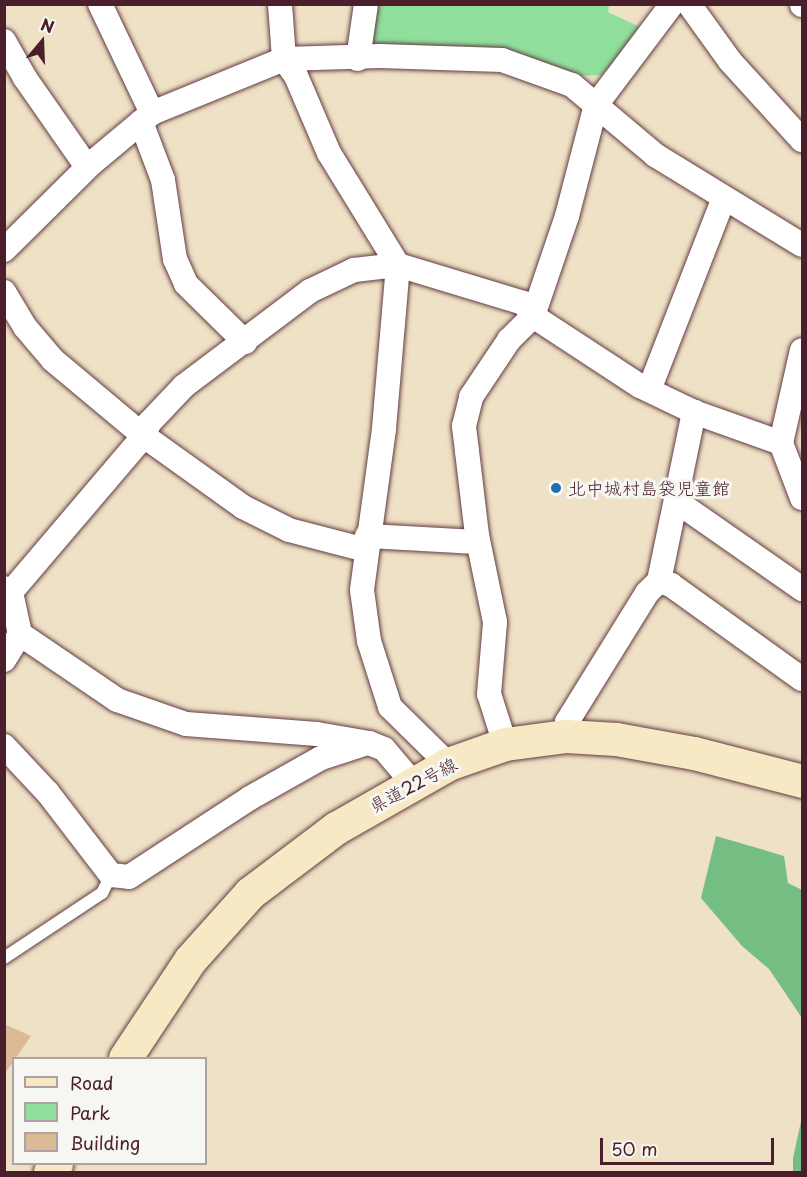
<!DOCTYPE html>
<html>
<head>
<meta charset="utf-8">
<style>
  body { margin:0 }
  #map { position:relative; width:807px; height:1177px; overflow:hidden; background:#efe1c5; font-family:"Playpen Sans","Klee One",sans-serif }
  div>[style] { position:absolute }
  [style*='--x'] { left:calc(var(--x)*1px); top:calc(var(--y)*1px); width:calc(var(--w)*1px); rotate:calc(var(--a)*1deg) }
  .green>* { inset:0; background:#90df9d }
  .forest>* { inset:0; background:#74be84 }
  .building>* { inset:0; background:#dabb95 }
  .roads { filter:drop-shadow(0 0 2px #633c42) drop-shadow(0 0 2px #633c42) }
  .service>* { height:12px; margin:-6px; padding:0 6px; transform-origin:6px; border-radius:6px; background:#fff }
  .minor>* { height:24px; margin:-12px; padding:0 12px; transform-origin:12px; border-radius:12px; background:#fff }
  .secondary>* { height:33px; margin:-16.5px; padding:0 16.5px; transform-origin:16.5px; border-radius:16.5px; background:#f6e9c3 }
  .dots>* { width:16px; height:16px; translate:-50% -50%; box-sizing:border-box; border:3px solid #f6f6f2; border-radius:50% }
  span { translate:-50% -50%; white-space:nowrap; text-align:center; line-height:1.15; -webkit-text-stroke:6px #f6f6f2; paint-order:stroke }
  .poi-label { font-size:18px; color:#4a1f2b }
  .left { translate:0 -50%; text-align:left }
  .street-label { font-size:18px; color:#4a1f2b }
  .frame { position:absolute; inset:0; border:6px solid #4a1f2b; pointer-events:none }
  .legend { position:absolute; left:12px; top:1057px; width:195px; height:108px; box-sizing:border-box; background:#f6f6f2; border:2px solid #b1a0a2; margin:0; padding:8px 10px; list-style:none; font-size:18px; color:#4a1f2b }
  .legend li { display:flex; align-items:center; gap:12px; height:30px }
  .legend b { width:30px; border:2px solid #b1a0a2 }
  .north { position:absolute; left:12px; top:12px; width:60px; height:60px; -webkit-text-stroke:4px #f6f6f2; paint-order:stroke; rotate:19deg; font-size:16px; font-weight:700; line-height:24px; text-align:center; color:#4a1f2b }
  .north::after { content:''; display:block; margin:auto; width:21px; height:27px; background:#4a1f2b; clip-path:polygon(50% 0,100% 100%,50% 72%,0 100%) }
  .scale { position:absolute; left:600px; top:1138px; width:174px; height:27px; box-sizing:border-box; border:3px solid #4a1f2b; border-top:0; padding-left:8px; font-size:18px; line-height:21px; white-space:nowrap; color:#4a1f2b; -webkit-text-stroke:4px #f6f6f2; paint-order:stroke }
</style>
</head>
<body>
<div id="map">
  <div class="green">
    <i style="clip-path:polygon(372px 5px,609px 5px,608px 12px,640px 27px,626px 53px,601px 75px,574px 76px,367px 48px)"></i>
  </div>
  <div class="forest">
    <i style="clip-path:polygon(716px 836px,784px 856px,788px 883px,802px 890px,802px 1018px,769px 969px,742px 946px,701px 898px)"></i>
    <i style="clip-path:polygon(802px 1117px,802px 1172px,793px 1172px,793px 1158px)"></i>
  </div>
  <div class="building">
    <i style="clip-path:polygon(4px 1024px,31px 1036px,4px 1075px)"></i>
  </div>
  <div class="roads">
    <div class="service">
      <i style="--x:4;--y:958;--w:118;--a:-33.6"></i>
      <i style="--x:102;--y:893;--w:20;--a:-63"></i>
    </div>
    <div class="minor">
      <i style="--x:100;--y:4;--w:121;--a:64.5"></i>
      <i style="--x:280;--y:4;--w:55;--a:85.8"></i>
      <i style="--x:284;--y:59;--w:21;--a:55"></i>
      <i style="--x:296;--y:76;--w:84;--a:66.8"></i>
      <i style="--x:329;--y:153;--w:132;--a:58.4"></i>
      <i style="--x:398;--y:265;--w:165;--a:94.9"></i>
      <i style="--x:384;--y:429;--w:162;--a:97.8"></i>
      <i style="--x:362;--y:590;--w:51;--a:82.2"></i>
      <i style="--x:369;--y:641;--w:69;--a:72.3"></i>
      <i style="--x:390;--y:707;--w:81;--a:44.5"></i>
      <i style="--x:689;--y:4;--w:70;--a:54.3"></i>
      <i style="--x:730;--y:61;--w:107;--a:47.7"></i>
      <i style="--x:802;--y:4;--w:1;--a:90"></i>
      <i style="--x:4;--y:41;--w:43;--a:60.4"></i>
      <i style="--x:25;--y:78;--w:108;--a:55.1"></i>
      <i style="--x:358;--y:59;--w:56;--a:-81.7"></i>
      <i style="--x:141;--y:122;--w:62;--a:69.2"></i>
      <i style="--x:163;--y:180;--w:80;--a:81.4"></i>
      <i style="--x:175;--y:259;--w:27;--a:66"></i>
      <i style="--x:186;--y:284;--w:83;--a:44.5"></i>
      <i style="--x:4;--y:250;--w:124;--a:-44.7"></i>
      <i style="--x:92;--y:163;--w:78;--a:-39.8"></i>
      <i style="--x:152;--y:113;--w:143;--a:-22.2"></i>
      <i style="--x:284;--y:59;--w:96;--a:-1.8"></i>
      <i style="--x:380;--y:56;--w:122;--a:1.9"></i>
      <i style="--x:502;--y:60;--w:74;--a:19.7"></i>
      <i style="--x:572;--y:85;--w:109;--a:40.1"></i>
      <i style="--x:655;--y:155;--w:172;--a:31.5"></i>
      <i style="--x:4;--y:292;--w:41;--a:59"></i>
      <i style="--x:25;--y:327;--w:43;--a:49.7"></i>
      <i style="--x:53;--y:360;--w:119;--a:39.9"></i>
      <i style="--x:144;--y:436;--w:122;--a:35.6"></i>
      <i style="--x:243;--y:507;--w:51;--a:26.6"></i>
      <i style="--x:289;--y:530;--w:80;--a:14.6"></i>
      <i style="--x:649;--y:390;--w:206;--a:-68.7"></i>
      <i style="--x:781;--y:443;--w:95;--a:-77.3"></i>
      <i style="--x:676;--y:501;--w:154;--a:34.9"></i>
      <i style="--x:367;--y:536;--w:111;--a:3.1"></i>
      <i style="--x:659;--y:581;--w:13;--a:18"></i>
      <i style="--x:671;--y:585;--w:161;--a:35.7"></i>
      <i style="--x:4;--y:588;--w:8;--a:30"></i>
      <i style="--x:11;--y:592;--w:43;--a:77.9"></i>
      <i style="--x:20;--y:634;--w:117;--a:34.2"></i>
      <i style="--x:117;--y:700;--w:73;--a:19.2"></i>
      <i style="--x:186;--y:724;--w:131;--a:4.4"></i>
      <i style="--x:317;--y:734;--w:53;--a:9.8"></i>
      <i style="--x:369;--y:743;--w:16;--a:22"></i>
      <i style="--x:384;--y:749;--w:43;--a:49.7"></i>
      <i style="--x:11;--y:592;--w:205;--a:-49.6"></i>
      <i style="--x:144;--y:436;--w:14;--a:-69"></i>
      <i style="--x:149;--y:423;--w:51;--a:-46.6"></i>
      <i style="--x:184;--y:386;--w:158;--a:-37"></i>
      <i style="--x:310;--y:291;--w:49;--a:-25.5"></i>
      <i style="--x:354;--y:270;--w:44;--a:-6.5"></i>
      <i style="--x:398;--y:265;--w:132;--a:16.8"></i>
      <i style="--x:524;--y:303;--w:16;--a:55"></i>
      <i style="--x:533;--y:316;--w:128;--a:33.2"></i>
      <i style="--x:640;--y:386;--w:60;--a:25.7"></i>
      <i style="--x:694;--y:412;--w:92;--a:19.6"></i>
      <i style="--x:781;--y:443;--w:59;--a:69.1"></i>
      <i style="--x:4;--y:660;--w:31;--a:-58"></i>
      <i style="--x:566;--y:736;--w:14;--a:-86"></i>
      <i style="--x:567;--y:722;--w:152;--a:-58.2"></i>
      <i style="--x:647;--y:593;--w:17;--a:-45"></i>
      <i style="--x:659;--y:581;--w:173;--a:-78.3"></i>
      <i style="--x:505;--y:744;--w:52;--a:-107.7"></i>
      <i style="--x:489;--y:694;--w:72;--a:-85.2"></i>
      <i style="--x:495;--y:622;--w:89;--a:-101.7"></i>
      <i style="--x:477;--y:535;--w:85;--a:-96.8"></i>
      <i style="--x:467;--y:451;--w:25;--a:-97"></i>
      <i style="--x:464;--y:426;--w:30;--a:-76"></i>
      <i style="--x:471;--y:397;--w:69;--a:-56.3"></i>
      <i style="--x:509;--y:340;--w:34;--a:-45"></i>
      <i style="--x:533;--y:316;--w:106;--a:-71.2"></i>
      <i style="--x:567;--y:216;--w:115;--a:-75.4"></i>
      <i style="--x:596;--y:105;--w:126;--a:-53"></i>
      <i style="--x:4;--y:746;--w:64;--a:46.9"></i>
      <i style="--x:48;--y:793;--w:103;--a:52.5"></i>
      <i style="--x:111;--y:875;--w:18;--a:6"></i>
      <i style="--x:129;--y:877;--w:145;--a:-33.1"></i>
      <i style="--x:250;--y:798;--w:81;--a:-29.4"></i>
      <i style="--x:321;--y:758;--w:45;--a:-18"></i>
    </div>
    <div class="secondary">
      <i style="--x:125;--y:1058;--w:118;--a:-56.4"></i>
      <i style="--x:190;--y:960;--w:90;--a:-48.2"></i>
      <i style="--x:250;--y:893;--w:108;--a:-37.1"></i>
      <i style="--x:336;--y:828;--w:129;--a:-29.7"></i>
      <i style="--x:448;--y:764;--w:60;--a:-19.3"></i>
      <i style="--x:505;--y:744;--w:62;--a:-7.5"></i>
      <i style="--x:566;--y:736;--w:50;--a:3.4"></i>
      <i style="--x:616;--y:739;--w:79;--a:10.2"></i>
      <i style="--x:694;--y:753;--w:112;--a:14.5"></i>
      <i style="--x:50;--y:1172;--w:10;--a:-53"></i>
    </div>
  </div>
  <div class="dots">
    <i style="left:556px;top:488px;background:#1f6fb2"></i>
  </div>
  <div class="poi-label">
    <span class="left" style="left:568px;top:488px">北中城村島袋児童館</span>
  </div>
  <div class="street-label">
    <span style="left:413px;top:785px;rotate:-28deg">県道22号線</span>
  </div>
  <div class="frame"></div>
  <ul class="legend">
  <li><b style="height:8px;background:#f6e9c3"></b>Road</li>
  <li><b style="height:16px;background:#90df9d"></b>Park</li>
  <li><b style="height:16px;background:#dabb95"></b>Building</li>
  </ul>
  <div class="north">N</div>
  <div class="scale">50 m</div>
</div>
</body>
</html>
